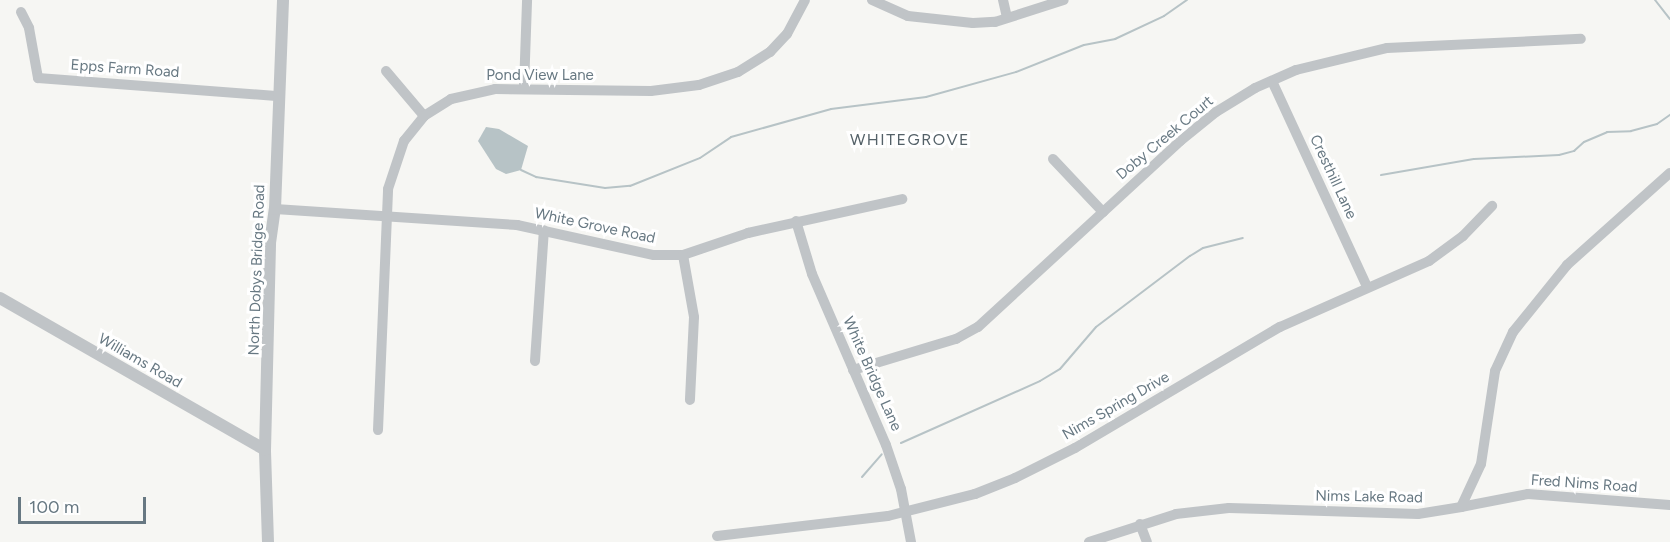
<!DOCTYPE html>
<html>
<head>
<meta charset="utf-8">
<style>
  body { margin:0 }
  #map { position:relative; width:1670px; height:542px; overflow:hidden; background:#f6f6f3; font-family:Figtree,sans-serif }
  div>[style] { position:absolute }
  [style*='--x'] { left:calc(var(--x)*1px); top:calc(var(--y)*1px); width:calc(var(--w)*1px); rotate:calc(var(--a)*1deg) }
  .water>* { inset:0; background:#b7c3c6 }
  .stream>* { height:2px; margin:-1px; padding:0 1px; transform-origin:1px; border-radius:1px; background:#b7c3c6 }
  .minor>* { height:10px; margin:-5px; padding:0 5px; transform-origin:5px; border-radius:5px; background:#c0c4c7 }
  .tertiary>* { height:12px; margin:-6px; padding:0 6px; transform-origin:6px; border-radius:6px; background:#c0c4c7 }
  span { translate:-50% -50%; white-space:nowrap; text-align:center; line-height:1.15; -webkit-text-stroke:6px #fff; paint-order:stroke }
  .street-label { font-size:15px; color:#677882 }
  .neighbourhood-label { font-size:16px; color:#546168; letter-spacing:1.5px }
  .scale { position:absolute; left:18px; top:497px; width:128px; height:27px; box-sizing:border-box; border:3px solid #677882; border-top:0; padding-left:8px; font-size:18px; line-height:21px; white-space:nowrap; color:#677882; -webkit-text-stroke:4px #fff; paint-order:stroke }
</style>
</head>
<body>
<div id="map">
  <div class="water">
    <i style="clip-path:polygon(486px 127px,499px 129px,528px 146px,521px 170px,506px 174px,496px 169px,478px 141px)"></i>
  </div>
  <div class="stream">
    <i style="--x:1655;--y:0;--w:24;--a:52"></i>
    <i style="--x:521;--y:170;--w:17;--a:25"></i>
    <i style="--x:536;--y:177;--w:70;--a:9.1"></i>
    <i style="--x:605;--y:188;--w:25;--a:-5"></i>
    <i style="--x:630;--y:186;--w:75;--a:-21.8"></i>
    <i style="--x:700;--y:158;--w:37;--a:-34"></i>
    <i style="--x:731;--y:137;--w:104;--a:-15.6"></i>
    <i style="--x:831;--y:109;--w:96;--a:-7.2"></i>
    <i style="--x:926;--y:97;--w:93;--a:-15.5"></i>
    <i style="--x:1016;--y:72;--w:73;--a:-21.7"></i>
    <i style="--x:1084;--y:45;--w:32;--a:-11"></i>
    <i style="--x:1115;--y:39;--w:54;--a:-25.1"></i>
    <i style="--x:1164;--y:16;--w:28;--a:-35"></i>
    <i style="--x:1381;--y:175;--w:94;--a:-9.8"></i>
    <i style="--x:1474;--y:159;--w:85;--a:-2.7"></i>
    <i style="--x:1559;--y:155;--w:16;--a:-15"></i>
    <i style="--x:1574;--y:151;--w:13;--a:-42"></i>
    <i style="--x:1584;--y:142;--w:25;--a:-23"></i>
    <i style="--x:1607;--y:132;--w:24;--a:-2"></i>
    <i style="--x:1631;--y:131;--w:27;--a:-15"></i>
    <i style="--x:1657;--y:124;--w:16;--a:-35"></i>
    <i style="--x:901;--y:443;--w:152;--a:-24"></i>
    <i style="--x:1040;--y:381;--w:23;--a:-31"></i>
    <i style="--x:1060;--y:369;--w:55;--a:-49.4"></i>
    <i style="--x:1096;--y:327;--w:118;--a:-37.1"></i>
    <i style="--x:1190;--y:256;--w:15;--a:-32"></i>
    <i style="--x:1203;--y:248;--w:41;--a:-14"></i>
    <i style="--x:862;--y:477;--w:30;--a:-49"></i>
  </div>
  <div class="minor">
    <i style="--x:872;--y:0;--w:39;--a:24"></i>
    <i style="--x:908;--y:16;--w:65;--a:6.1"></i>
    <i style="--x:973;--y:23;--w:22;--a:-3"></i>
    <i style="--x:995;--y:22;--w:72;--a:-17.7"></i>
    <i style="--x:1003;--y:0;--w:17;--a:77"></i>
    <i style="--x:21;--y:12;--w:18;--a:63"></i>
    <i style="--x:29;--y:28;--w:51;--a:79.8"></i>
    <i style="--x:38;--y:78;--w:242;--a:4.3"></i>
    <i style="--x:386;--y:71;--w:59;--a:49.8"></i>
    <i style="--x:1272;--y:81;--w:227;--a:65.2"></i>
    <i style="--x:524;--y:88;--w:88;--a:-88"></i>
    <i style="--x:1053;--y:159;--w:73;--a:46.7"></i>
    <i style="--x:275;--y:209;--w:243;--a:3.8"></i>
    <i style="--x:517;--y:225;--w:140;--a:12.4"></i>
    <i style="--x:654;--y:255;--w:29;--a:0"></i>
    <i style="--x:683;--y:255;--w:69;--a:-18.7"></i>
    <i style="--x:748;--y:233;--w:158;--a:-12.4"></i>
    <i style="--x:796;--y:221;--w:55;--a:73.2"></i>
    <i style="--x:812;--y:274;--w:186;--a:66.6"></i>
    <i style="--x:886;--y:445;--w:46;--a:71.2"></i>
    <i style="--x:901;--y:489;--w:54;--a:79.3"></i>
    <i style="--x:683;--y:255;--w:63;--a:79.9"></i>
    <i style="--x:694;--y:317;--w:83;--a:92.8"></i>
    <i style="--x:535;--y:361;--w:131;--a:-86.1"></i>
    <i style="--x:853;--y:370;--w:108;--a:-16.8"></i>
    <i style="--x:956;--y:339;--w:25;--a:-29"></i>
    <i style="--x:978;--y:327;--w:275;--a:-42.6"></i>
    <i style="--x:1180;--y:141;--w:46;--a:-38.9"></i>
    <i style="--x:1216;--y:112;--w:46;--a:-31.6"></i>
    <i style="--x:1255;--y:88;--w:45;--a:-23.7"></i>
    <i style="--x:1296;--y:70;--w:94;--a:-13.6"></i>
    <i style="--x:1387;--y:48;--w:194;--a:-2.7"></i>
    <i style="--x:378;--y:430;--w:241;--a:-87.6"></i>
    <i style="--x:388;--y:189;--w:51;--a:-71.6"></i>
    <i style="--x:404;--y:141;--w:32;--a:-51"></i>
    <i style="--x:424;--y:116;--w:32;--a:-32"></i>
    <i style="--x:451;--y:99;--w:45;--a:-12.8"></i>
    <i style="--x:495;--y:89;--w:156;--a:0.7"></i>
    <i style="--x:651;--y:91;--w:48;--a:-7.1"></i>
    <i style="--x:699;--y:85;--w:41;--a:-18.4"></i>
    <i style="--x:738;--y:72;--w:38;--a:-32"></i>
    <i style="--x:770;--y:52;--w:25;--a:-47"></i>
    <i style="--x:787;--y:34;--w:38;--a:-62"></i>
    <i style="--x:1461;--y:507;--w:68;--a:-11"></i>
    <i style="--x:1528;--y:494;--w:142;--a:4.4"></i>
    <i style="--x:1140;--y:524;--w:19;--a:69"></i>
    <i style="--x:717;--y:536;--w:172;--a:-6.7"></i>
    <i style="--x:888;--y:516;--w:90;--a:-14.2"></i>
    <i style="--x:975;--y:494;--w:43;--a:-21.8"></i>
    <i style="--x:1015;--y:478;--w:67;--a:-26.6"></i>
    <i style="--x:1075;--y:448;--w:238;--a:-30.6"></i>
    <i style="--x:1280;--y:327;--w:163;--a:-23.9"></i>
    <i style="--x:1429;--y:261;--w:42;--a:-36.3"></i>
    <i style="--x:1463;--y:236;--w:42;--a:-46"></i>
    <i style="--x:1089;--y:542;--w:91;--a:-17.8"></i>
    <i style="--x:1176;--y:514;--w:53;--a:-6.5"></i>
    <i style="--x:1229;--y:508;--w:189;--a:1.8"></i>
    <i style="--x:1418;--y:514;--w:44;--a:-9.2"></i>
    <i style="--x:1461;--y:507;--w:47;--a:-65.1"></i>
    <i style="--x:1481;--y:464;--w:94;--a:-81.4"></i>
    <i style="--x:1495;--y:371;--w:43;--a:-65.2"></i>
    <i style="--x:1513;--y:332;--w:86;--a:-51.1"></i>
    <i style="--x:1567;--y:265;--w:138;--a:-41.8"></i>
  </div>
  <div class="tertiary">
    <i style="--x:0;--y:298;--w:305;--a:29.8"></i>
    <i style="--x:268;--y:542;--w:92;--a:-91.9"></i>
    <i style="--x:265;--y:450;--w:207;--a:-88.6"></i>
    <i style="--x:270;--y:243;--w:34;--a:-82"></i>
    <i style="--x:275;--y:209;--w:209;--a:-87.8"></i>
  </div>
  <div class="street-label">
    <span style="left:125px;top:69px;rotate:4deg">Epps Farm Road</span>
    <span style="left:540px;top:76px">Pond View Lane</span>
    <span style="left:1165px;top:138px;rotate:-40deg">Doby Creek Court</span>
    <span style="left:1333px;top:177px;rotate:65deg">Cresthill Lane</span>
    <span style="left:595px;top:226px;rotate:12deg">White Grove Road</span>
    <span style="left:257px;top:270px;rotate:-88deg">North Dobys Bridge Road</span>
    <span style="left:140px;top:361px;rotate:30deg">Williams Road</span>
    <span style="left:872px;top:374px;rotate:66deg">White Bridge Lane</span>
    <span style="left:1116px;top:406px;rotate:-30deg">Nims Spring Drive</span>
    <span style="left:1584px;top:484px;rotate:4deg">Fred Nims Road</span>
    <span style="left:1369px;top:497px;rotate:1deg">Nims Lake Road</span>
  </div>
  <div class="neighbourhood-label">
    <span style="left:910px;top:140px">WHITEGROVE</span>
  </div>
  <div class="scale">100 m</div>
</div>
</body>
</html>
